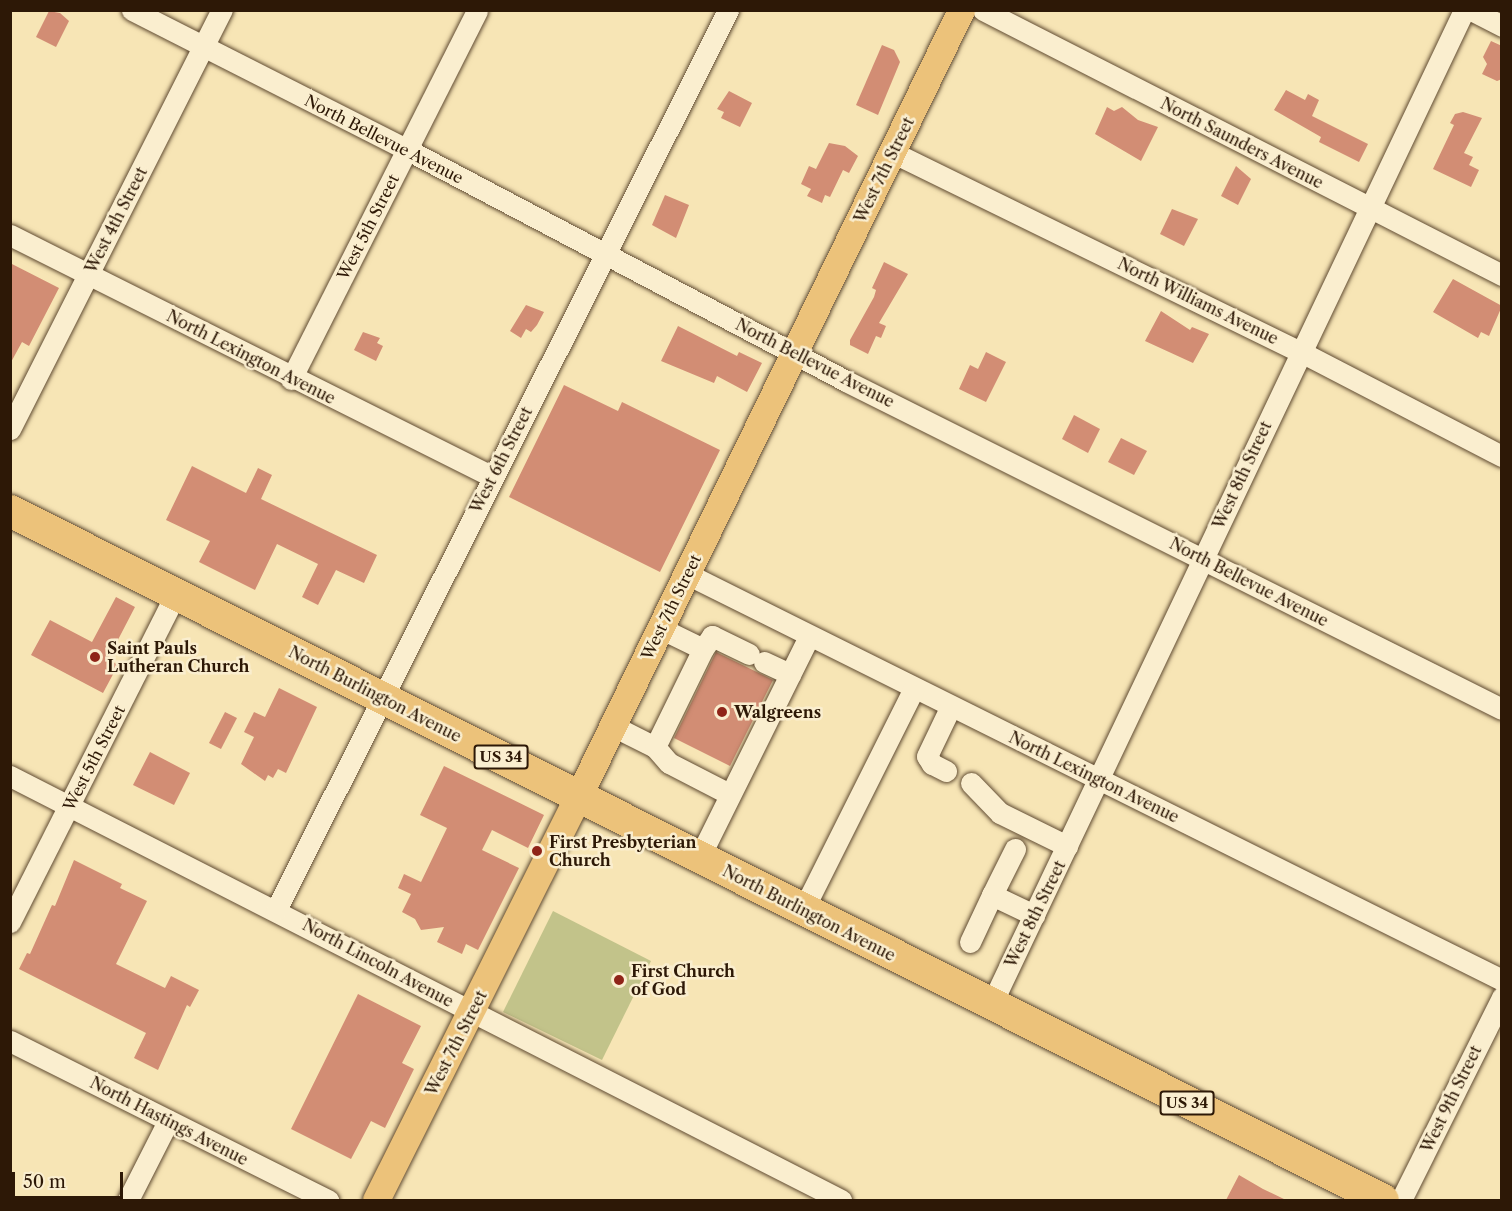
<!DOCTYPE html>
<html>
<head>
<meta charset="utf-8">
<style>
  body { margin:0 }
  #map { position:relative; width:1512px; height:1211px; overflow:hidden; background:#f7e5b5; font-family:"Libre Caslon Text",serif }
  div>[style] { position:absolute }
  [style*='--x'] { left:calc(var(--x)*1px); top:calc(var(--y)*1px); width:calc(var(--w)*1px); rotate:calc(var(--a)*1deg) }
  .green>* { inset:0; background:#c2c38a }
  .building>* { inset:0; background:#d28d74 }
  .roads { filter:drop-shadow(0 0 2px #604b32) drop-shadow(0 0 2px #604b32) }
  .minor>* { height:21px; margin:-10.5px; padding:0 10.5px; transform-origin:10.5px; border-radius:10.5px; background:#faeecf }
  .major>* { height:27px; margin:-13.5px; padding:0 13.5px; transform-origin:13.5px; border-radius:13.5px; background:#ecc27a }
  .highway>* { height:32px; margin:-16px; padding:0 16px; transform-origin:16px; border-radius:16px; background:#ecc27a }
  .dots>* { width:16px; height:16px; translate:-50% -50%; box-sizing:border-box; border:3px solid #faeecf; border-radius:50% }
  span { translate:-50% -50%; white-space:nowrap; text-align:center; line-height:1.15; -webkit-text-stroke:5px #faeecf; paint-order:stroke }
  .shield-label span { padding:2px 4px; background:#faeecf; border:2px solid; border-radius:4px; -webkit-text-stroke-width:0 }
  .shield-label { font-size:15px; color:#2d1806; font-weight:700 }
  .street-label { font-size:16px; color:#2d1806 }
  .poi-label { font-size:16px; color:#2d1806; font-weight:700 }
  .left { translate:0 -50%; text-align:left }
  .frame { position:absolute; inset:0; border:12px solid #2d1806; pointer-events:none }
  .scale { position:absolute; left:12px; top:1172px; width:111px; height:27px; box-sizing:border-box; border:3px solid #2d1806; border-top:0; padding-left:8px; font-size:18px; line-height:21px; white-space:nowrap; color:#2d1806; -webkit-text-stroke:4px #faeecf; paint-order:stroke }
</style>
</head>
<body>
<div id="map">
  <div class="green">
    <i style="clip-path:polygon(553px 911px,651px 961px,602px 1060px,503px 1012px)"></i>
  </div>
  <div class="building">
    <i style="clip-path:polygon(49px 11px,60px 13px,69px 21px,56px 47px,36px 37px)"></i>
    <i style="clip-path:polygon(1491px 41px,1502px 46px,1502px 79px,1497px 81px,1482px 74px,1487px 64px,1483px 57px)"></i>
    <i style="clip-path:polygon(882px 45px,894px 50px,900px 62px,878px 115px,856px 105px)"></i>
    <i style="clip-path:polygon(1286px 90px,1305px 100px,1308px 94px,1319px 100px,1312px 116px,1368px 144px,1359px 162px,1319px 142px,1321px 137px,1274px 110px)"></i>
    <i style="clip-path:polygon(729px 91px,752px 103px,740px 127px,721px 118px,724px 112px,717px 109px)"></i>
    <i style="clip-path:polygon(1107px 107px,1114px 111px,1122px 107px,1138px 120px,1158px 127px,1141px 161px,1095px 134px)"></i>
    <i style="clip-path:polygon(1463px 112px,1482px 118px,1464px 153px,1473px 157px,1469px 165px,1479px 170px,1471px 187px,1433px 169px,1454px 125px,1450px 123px,1455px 114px)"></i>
    <i style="clip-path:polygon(829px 143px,845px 146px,858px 156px,849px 173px,843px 170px,830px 197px,825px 195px,822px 203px,807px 196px,811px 189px,801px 184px,809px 166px,816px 169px)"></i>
    <i style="clip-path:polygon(1236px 166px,1251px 179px,1238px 205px,1221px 196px)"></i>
    <i style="clip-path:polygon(665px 195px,689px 205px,676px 238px,652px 225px)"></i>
    <i style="clip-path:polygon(1172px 209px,1198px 219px,1184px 246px,1160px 234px)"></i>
    <i style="clip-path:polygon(884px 262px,908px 274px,879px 323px,886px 326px,881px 338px,876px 336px,868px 354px,850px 345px,850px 340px,874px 297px,876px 290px,872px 288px)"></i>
    <i style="clip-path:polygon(10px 263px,59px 288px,29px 346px,22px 342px,10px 364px)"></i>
    <i style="clip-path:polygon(1453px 279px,1502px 306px,1489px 336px,1481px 332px,1478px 338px,1433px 312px)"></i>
    <i style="clip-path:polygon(526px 305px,544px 312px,537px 325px,531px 332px,526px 329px,521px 338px,510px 331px)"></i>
    <i style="clip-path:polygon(1161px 311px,1190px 330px,1192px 327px,1209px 334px,1193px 363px,1145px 341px)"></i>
    <i style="clip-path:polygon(678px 326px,737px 356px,739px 352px,762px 363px,747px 392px,717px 376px,714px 383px,661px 361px)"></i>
    <i style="clip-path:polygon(363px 332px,380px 338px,377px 343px,383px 346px,376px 361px,354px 350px)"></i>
    <i style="clip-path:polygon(986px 352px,1006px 362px,986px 402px,959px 389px,970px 365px,978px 369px)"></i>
    <i style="clip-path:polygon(564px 385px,618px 411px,622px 402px,720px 450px,660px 572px,509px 497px)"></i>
    <i style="clip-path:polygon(1074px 415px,1100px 429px,1088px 453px,1062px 439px)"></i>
    <i style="clip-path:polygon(1121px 438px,1147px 451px,1134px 475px,1108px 462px)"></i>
    <i style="clip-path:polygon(192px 466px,246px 493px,258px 468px,272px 475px,261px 499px,377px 555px,364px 583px,336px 570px,318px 605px,302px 597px,318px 564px,277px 544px,255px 590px,199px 562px,210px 541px,166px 520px)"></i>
    <i style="clip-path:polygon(116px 597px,135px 607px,108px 659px,118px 665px,103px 693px,31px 655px,50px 620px,92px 642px)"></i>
    <i style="clip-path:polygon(716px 652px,773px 680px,730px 766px,674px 738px)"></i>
    <i style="clip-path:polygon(279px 688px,317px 707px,286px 773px,278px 769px,273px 778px,268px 775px,265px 781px,241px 764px,254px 737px,244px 732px,254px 712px,265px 717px)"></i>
    <i style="clip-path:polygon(225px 712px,237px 718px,221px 749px,209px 743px)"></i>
    <i style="clip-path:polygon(150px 752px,190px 773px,174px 805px,133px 785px)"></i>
    <i style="clip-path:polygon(444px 766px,544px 815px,528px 848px,492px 830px,482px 850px,519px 868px,478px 950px,466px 944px,462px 954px,437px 942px,444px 927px,421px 930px,415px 919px,402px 912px,411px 894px,398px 888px,404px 874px,421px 882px,447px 828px,420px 815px)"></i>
    <i style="clip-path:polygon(74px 860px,122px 884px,120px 888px,147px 901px,116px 964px,165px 988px,171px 976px,199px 990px,190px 1007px,187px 1005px,158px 1070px,134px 1058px,146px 1033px,19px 969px,27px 953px,30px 954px,52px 905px,55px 906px)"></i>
    <i style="clip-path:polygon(358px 994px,421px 1026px,402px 1063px,414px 1069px,385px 1128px,371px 1121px,351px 1159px,291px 1129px)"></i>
    <i style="clip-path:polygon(1239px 1175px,1263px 1189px,1286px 1200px,1226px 1200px)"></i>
  </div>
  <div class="roads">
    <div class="minor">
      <i style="--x:132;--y:10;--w:309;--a:26.9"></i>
      <i style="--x:408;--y:150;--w:495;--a:27.8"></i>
      <i style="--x:846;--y:381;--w:733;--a:26.57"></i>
      <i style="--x:983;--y:10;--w:583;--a:27.05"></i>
      <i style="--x:1471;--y:10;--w:35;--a:27"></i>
      <i style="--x:892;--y:152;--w:455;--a:26.1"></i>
      <i style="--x:1301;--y:352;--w:226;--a:27.4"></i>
      <i style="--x:10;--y:235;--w:540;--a:26.61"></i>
      <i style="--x:291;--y:379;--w:413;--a:-63.2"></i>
      <i style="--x:10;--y:429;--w:470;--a:-63.2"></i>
      <i style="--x:687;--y:574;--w:911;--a:26.48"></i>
      <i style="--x:703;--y:649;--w:16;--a:-55"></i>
      <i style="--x:712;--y:636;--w:41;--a:25.9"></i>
      <i style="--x:764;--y:662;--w:29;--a:25"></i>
      <i style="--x:613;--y:726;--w:47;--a:26.6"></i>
      <i style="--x:655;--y:747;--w:109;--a:-63.9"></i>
      <i style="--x:703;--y:649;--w:48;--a:-154"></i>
      <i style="--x:655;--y:747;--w:21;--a:49"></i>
      <i style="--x:669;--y:763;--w:68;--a:27.3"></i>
      <i style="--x:946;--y:771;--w:16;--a:-153"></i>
      <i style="--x:932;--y:764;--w:9;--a:-122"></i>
      <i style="--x:927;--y:756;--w:55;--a:-64.4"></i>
      <i style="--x:10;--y:776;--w:933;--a:27.03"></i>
      <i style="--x:971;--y:783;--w:42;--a:46"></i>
      <i style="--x:1000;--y:813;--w:75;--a:26.2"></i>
      <i style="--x:1015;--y:849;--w:51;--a:116.6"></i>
      <i style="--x:992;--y:895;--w:47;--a:25.5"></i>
      <i style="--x:699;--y:858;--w:248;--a:-63.6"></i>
      <i style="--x:276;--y:910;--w:1007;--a:-63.33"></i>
      <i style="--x:803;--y:910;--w:248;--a:-63.4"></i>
      <i style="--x:10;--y:922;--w:368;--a:-63.2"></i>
      <i style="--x:970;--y:942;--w:52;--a:-64.9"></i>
      <i style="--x:991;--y:1005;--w:1102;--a:-64.57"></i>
      <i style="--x:10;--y:1041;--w:356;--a:26.6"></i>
      <i style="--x:128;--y:1200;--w:89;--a:-63.1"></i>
      <i style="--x:1401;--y:1200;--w:227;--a:-63.5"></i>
    </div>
    <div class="major">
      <i style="--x:376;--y:1200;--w:451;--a:-63.4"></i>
      <i style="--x:578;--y:797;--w:875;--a:-64.05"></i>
    </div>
    <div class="highway">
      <i style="--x:10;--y:511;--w:1536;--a:26.65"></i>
    </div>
  </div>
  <div class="dots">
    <i style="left:95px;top:657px;background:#8f2418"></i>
    <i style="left:722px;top:712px;background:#8f2418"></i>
    <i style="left:537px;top:851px;background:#8f2418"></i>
    <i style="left:619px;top:980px;background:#8f2418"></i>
  </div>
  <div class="shield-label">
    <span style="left:501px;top:757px">US 34</span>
    <span style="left:1187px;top:1103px">US 34</span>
  </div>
  <div class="street-label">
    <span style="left:384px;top:139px;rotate:27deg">North Bellevue Avenue</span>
    <span style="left:1242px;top:143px;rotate:27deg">North Saunders Avenue</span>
    <span style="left:884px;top:170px;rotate:-64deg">West 7th Street</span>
    <span style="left:116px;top:220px;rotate:-63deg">West 4th Street</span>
    <span style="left:368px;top:227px;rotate:-63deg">West 5th Street</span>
    <span style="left:1198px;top:301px;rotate:26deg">North Williams Avenue</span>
    <span style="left:251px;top:357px;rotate:27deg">North Lexington Avenue</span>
    <span style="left:815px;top:363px;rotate:27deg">North Bellevue Avenue</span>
    <span style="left:501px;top:460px;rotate:-63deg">West 6th Street</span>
    <span style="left:1242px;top:475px;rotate:-65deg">West 8th Street</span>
    <span style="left:1249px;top:582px;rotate:27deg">North Bellevue Avenue</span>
    <span style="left:671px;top:607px;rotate:-64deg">West 7th Street</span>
    <span style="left:375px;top:694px;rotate:27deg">North Burlington Avenue</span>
    <span style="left:94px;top:758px;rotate:-63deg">West 5th Street</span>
    <span style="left:1094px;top:777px;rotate:26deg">North Lexington Avenue</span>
    <span style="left:809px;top:913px;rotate:27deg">North Burlington Avenue</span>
    <span style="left:1035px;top:914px;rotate:-64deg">West 8th Street</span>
    <span style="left:378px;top:963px;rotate:28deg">North Lincoln Avenue</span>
    <span style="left:456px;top:1043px;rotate:-63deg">West 7th Street</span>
    <span style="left:1451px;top:1099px;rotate:-64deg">West 9th Street</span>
    <span style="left:169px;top:1121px;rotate:27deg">North Hastings Avenue</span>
  </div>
  <div class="poi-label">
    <span class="left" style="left:107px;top:657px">Saint Pauls<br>Lutheran Church</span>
    <span class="left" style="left:734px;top:712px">Walgreens</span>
    <span class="left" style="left:549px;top:851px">First Presbyterian<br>Church</span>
    <span class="left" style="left:631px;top:980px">First Church<br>of God</span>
  </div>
  <div class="frame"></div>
  <div class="scale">50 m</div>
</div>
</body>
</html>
